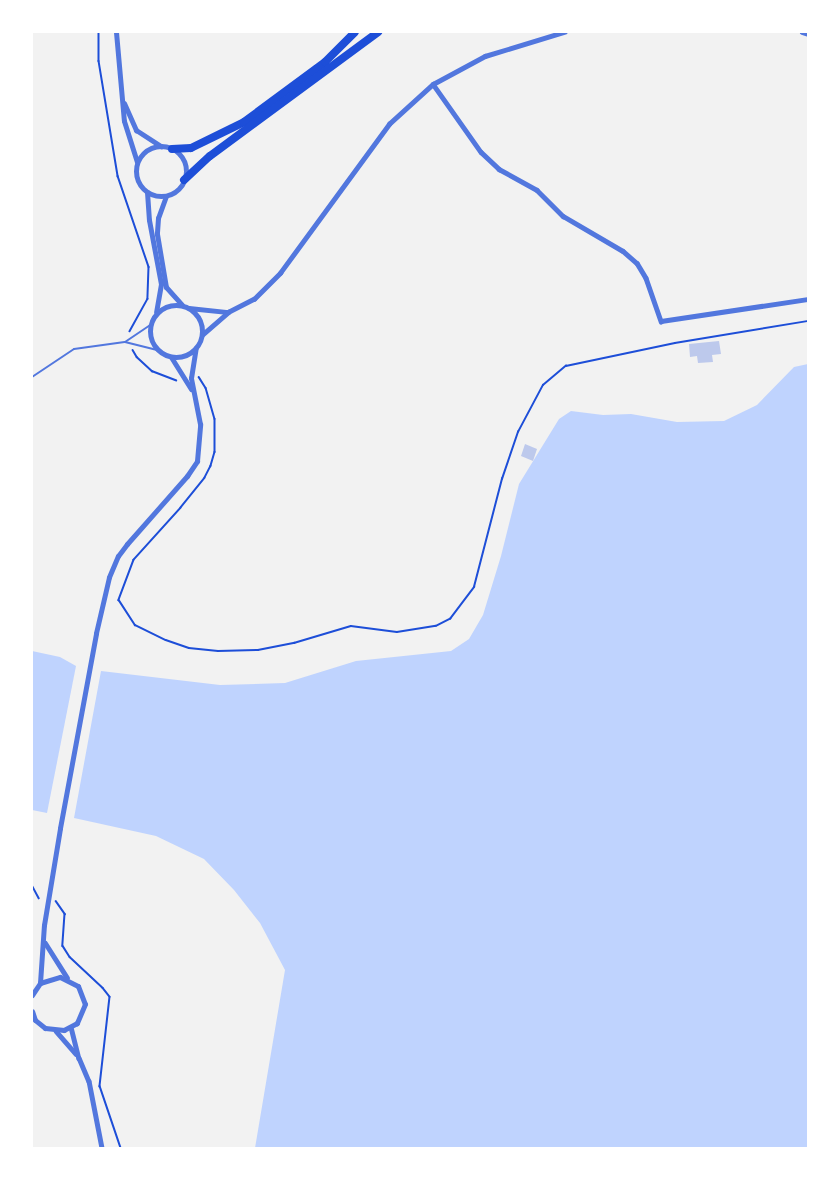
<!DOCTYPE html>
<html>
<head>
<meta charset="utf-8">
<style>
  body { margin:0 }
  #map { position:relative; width:840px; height:1180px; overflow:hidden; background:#f2f2f2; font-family:"Roboto Condensed",sans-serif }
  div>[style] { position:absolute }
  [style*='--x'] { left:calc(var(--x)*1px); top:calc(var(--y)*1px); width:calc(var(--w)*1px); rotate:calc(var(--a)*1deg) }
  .water>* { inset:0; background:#bfd3fe }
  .building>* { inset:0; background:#bdc9ec }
  .path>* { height:1.5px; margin:-0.75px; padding:0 0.75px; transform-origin:0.75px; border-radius:0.75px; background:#1d4ed8 }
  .service>* { height:2px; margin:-1px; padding:0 1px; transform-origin:1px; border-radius:1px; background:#5277de }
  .minor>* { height:4.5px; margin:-2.25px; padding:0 2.25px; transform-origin:2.25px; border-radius:2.25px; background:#5277de }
  .tertiary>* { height:5px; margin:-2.5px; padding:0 2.5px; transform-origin:2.5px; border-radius:2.5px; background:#5277de }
  .tertiary>.ring { margin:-2.5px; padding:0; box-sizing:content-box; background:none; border:5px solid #5277de; border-radius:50% }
  .motorway>* { height:8px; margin:-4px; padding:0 4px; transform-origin:4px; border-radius:4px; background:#1d4ed8 }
  span { translate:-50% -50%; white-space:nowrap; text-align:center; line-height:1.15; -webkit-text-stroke:6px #fff; paint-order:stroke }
  .frame { position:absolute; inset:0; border:33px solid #fff; pointer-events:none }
</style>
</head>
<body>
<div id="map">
  <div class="water">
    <i style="clip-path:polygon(808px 364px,808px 1148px,255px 1148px,285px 970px,260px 923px,234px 890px,204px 859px,156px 836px,74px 818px,101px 671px,220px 685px,285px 683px,356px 661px,451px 651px,469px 639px,483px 615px,501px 556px,519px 484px,559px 419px,571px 411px,603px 415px,631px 414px,677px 422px,724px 421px,757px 405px,794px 367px)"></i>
    <i style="clip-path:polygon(32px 651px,60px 657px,76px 666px,47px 813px,32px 810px)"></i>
  </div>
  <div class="building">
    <i style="clip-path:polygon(719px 341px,721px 354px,712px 355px,713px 362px,698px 363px,697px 356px,690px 357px,689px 344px)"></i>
    <i style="clip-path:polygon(525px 444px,537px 449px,533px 461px,521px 456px)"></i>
  </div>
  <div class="path">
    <i style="--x:99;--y:32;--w:29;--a:90"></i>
    <i style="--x:99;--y:61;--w:117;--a:80.6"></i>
    <i style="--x:118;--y:176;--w:96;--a:71.2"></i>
    <i style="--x:149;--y:267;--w:32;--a:92"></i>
    <i style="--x:148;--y:299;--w:37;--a:119"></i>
    <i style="--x:133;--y:350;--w:8;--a:60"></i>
    <i style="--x:137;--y:357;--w:21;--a:43"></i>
    <i style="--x:152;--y:371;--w:26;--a:21"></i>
    <i style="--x:199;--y:377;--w:13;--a:58"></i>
    <i style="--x:206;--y:388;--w:32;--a:74"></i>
    <i style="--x:215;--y:419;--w:33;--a:90"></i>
    <i style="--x:215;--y:452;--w:15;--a:106"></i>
    <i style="--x:211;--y:466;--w:13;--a:117"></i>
    <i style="--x:205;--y:478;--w:38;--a:129"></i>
    <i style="--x:181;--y:508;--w:70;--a:132.1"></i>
    <i style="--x:134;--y:560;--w:43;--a:110.6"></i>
    <i style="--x:119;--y:600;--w:30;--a:57"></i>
    <i style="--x:135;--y:625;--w:34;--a:26"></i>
    <i style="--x:166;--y:640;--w:24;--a:19"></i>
    <i style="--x:189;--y:648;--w:29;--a:6"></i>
    <i style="--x:218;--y:651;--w:40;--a:-1.4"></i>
    <i style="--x:258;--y:650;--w:37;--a:-11"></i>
    <i style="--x:294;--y:643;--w:59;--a:-16.6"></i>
    <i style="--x:351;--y:626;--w:46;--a:7.4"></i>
    <i style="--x:397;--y:632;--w:39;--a:-9"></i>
    <i style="--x:436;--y:626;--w:16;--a:-27"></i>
    <i style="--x:450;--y:619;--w:40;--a:-53"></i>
    <i style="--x:474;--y:587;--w:112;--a:-75.5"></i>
    <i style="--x:502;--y:479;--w:50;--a:-71.2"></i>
    <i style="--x:518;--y:432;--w:53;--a:-62"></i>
    <i style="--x:543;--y:385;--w:30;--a:-40"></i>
    <i style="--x:566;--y:366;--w:111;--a:-11.9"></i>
    <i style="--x:675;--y:343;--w:135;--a:-9.4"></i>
    <i style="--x:32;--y:885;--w:15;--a:62"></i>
    <i style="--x:56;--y:901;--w:16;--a:55"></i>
    <i style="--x:65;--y:914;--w:32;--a:94"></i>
    <i style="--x:63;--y:946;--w:13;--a:58"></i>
    <i style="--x:70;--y:957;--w:45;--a:43.2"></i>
    <i style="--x:103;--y:988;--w:11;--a:52"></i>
    <i style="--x:110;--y:997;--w:90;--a:96.4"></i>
    <i style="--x:100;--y:1086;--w:65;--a:71.3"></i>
  </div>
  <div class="service">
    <i style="--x:125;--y:342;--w:30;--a:-34"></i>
    <i style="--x:32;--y:377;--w:50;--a:-33.7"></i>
    <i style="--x:74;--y:349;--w:51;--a:-7.8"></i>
    <i style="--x:125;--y:342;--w:33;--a:14"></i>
  </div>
  <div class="minor">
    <i style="--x:802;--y:32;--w:6;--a:18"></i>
    <i style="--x:433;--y:84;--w:83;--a:54.8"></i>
    <i style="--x:481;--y:152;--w:25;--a:43"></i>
    <i style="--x:499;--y:169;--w:43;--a:28.9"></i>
    <i style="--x:537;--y:190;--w:37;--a:45"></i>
    <i style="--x:563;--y:216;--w:69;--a:30.3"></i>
    <i style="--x:623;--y:251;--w:18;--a:41"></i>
    <i style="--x:637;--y:263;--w:17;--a:59"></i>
    <i style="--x:646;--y:278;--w:46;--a:70.8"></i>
    <i style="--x:661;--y:321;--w:149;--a:-8.5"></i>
    <i style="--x:189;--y:308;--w:39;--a:6"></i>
    <i style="--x:202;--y:335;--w:35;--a:-41"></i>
    <i style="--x:228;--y:312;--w:29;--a:-27"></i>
    <i style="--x:254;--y:299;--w:37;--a:-45"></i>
    <i style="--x:280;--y:273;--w:185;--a:-53.8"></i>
    <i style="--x:389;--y:124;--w:59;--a:-42.3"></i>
    <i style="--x:433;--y:84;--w:59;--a:-28.3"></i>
    <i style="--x:485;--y:56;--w:83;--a:-16.9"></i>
    <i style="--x:71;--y:1027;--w:32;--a:76"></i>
    <i style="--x:79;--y:1058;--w:25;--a:67"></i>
    <i style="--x:89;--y:1081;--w:68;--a:79"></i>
    <i style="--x:56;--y:1031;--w:30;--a:49"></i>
  </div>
  <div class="tertiary">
    <i style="--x:116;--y:32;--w:89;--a:84.9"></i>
    <i style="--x:124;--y:121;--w:43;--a:72.4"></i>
    <i style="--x:124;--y:103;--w:30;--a:66"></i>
    <i style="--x:136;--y:130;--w:30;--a:33"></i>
    <i class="ring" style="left:136px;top:146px;width:45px;height:45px"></i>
    <i style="--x:147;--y:192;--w:28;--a:86"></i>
    <i style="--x:149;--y:220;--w:65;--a:79.4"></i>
    <i style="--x:161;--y:284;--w:28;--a:100"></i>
    <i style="--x:166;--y:196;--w:23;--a:110"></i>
    <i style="--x:158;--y:218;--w:16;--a:94"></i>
    <i style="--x:157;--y:234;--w:54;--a:80.4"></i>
    <i style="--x:166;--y:287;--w:24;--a:48"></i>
    <i class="ring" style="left:150px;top:305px;width:47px;height:47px"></i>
    <i style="--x:171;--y:357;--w:38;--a:58"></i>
    <i style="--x:45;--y:943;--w:41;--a:57.8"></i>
    <i style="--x:40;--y:983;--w:58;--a:-86.1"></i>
    <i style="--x:44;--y:925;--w:98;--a:-80.6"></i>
    <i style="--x:60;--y:828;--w:198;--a:-79.5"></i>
    <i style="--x:96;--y:633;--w:57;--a:-76.9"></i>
    <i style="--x:109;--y:577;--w:23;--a:-67"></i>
    <i style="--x:118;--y:556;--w:15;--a:-53"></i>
    <i style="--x:127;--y:544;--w:91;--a:-48.6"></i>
    <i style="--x:187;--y:476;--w:18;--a:-56"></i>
    <i style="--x:197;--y:461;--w:37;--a:-85"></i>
    <i style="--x:200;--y:424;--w:47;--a:-101.1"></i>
    <i style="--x:191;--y:378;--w:30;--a:-81"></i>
    <i style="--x:32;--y:995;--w:14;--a:-56"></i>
    <i style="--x:40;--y:983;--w:21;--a:-17"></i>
    <i style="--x:60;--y:977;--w:20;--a:27"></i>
    <i style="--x:78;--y:986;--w:19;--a:69"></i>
    <i style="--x:85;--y:1004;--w:21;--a:113"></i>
    <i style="--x:77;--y:1023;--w:15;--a:152"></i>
    <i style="--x:64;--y:1030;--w:19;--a:-174"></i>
    <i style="--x:45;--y:1028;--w:13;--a:-141"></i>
    <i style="--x:35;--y:1020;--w:9;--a:-108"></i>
  </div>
  <div class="motorway">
    <i style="--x:172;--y:149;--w:19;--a:-3"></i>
    <i style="--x:191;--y:148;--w:59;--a:-26.1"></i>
    <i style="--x:244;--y:122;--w:101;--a:-36.5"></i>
    <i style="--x:325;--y:62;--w:42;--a:-45"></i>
    <i style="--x:184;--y:180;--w:35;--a:-43"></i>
    <i style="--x:210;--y:156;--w:209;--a:-36.4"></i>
  </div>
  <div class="frame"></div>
</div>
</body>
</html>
